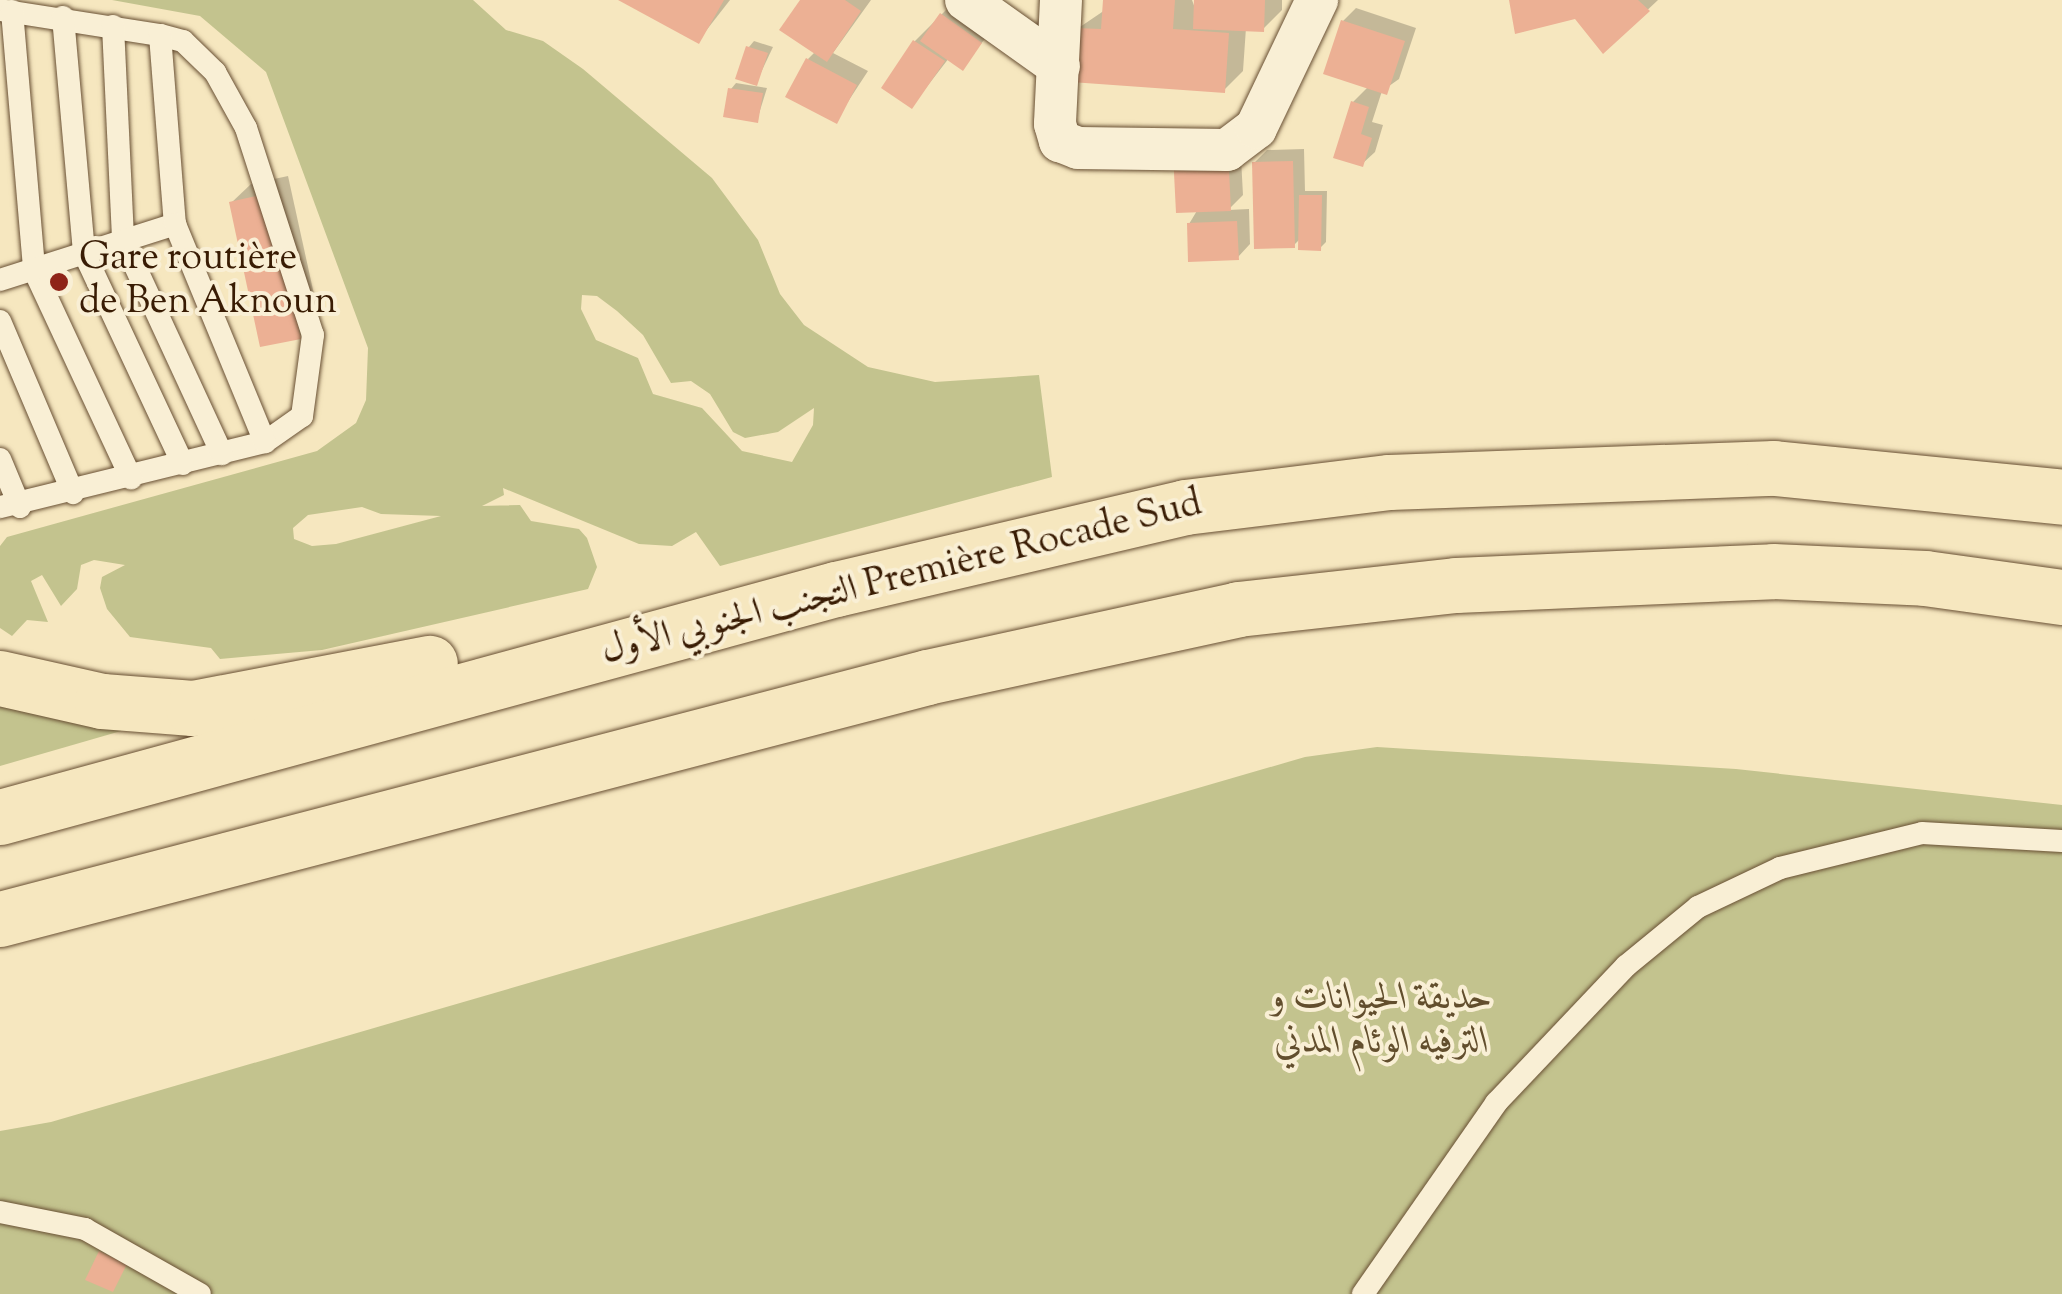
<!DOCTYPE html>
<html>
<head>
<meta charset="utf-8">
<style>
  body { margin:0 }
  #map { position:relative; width:2062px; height:1294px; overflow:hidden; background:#f6e7bf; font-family:"Sorts Mill Goudy",Amiri,serif }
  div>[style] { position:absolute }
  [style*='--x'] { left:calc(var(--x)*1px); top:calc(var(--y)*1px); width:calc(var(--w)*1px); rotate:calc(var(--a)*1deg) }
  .green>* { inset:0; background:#c3c38e }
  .shadow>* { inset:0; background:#0003 }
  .building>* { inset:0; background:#ecb094 }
  .roads { filter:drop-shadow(0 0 2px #684f33) drop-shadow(0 0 2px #684f33) }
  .lane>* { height:22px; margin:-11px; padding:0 11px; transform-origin:11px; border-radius:11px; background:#f9efd5 }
  .street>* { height:42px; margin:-21px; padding:0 21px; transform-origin:21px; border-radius:21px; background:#f9efd5 }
  .highway>* { height:55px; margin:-27.5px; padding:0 27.5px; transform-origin:27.5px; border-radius:27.5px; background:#f6e7bf }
  .dots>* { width:28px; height:28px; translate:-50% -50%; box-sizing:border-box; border:5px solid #f9efd5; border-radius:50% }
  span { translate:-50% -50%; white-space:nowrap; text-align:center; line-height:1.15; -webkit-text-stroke:8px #f9efd5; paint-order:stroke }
  .poi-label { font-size:38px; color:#391c04 }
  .left { translate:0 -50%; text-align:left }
  .street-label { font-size:38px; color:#391c04 }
  .park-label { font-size:38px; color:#624e2d; font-style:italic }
</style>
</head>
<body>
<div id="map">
  <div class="green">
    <i style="clip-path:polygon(evenodd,112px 0,473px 0,506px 30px,543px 41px,583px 69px,712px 178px,758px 240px,780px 294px,804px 325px,868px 367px,935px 382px,1039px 375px,1052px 477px,720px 566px,696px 532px,672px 546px,639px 544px,503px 488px,504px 495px,482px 506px,520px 505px,531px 521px,579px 529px,587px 538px,597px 567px,588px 589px,322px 650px,220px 659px,211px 648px,130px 637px,107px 609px,100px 588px,102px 577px,125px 565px,94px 560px,81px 565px,77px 589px,61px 606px,42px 575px,31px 581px,48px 622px,27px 620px,12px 636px,0 628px,0 546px,7px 537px,317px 451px,356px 423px,366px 400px,368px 348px,266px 72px,200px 16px,112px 0,582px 295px,597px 296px,617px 311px,643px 335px,671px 383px,691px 381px,710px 394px,733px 432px,745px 438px,778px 432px,814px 408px,813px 425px,792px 462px,742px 451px,702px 408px,653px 394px,638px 358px,596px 340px,581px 309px,582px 295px,112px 0,362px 507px,381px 514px,441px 516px,336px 544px,312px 546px,294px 539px,293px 528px,308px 515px,362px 507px)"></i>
    <i style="clip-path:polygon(0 697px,122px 723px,121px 731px,0 766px)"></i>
    <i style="clip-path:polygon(1377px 747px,1736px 769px,2062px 805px,2062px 1294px,0 1294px,0 1131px,51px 1122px,1305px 757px)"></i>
  </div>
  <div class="shadow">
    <i style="clip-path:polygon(623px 0,730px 0,698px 41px)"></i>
    <i style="clip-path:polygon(803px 0,871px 0,833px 53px,868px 71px,836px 120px,808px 59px,816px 51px)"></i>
    <i style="clip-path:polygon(1105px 0,1192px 0,1196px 11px,1197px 0,1282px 0,1282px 10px,1263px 29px,1246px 28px,1243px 71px,1224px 90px,1077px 29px,1105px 10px)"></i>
    <i style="clip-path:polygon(1511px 0,1658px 0,1604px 51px,1576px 16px)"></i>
    <i style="clip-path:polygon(954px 2px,993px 29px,962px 67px,949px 58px,912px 106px,884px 87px,915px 41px)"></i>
    <i style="clip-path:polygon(1356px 8px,1416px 28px,1399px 79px,1382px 91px,1372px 122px,1383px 125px,1375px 152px,1362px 164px,1353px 102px,1369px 86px,1343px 21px)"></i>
    <i style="clip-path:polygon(754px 41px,773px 47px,756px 83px,749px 47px)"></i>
    <i style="clip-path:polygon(736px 83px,767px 88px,757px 120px,731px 89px)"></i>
    <i style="clip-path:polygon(1240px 139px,1243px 195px,1228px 210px,1249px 209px,1250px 244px,1238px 257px,1189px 224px)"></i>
    <i style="clip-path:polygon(1304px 149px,1305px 191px,1327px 191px,1326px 242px,1320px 248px,1301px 238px,1293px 246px,1254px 163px,1267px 150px)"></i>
    <i style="clip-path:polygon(288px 176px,319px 317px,299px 337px,231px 203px,251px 184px)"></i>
  </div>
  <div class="building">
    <i style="clip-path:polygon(618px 0,724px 0,699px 44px)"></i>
    <i style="clip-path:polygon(800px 0,845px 0,861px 11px,827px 62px,779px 30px)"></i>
    <i style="clip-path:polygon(1103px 0,1175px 0,1173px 29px,1229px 33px,1225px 93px,1071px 82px,1075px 28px,1101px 29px)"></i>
    <i style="clip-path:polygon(1194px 0,1265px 0,1264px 32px,1193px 29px)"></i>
    <i style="clip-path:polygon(1509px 0,1638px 0,1650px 11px,1603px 54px,1575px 19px,1515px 34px)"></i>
    <i style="clip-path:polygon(940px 13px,982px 43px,963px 71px,920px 41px)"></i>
    <i style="clip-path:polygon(1341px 20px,1405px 41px,1387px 95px,1323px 74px)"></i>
    <i style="clip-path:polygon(913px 40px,945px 61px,912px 109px,881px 88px)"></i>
    <i style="clip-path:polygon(746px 46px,768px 53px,757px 86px,735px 79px)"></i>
    <i style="clip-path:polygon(806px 58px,857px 85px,837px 124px,785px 97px)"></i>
    <i style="clip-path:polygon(728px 88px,763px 93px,758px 123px,723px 117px)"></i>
    <i style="clip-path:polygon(1351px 101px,1369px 107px,1361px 134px,1372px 138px,1363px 167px,1333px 158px)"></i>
    <i style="clip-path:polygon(1228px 150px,1231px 211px,1176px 213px,1173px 153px)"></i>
    <i style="clip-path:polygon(1293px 161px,1295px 248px,1254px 249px,1252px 162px)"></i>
    <i style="clip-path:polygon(269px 193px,301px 339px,260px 347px,229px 202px)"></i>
    <i style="clip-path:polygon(1299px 195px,1322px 195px,1321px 251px,1298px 250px)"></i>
    <i style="clip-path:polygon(1237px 221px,1239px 260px,1188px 262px,1187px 223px)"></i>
    <i style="clip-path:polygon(99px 1251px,127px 1264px,113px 1292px,85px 1280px)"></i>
  </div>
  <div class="roads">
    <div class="lane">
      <i style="--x:0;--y:10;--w:162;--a:8.9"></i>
      <i style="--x:160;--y:35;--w:24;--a:15"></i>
      <i style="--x:183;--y:41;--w:45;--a:44.1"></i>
      <i style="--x:215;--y:72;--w:64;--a:61"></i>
      <i style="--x:246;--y:128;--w:218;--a:72.1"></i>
      <i style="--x:313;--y:335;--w:82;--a:97.7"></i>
      <i style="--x:302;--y:416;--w:45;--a:144.9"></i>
      <i style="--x:265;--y:442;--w:273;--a:166.2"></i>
      <i style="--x:12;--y:11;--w:260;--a:85.1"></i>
      <i style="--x:34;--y:270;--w:230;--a:65"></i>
      <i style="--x:63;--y:17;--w:237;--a:84.9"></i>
      <i style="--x:84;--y:253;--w:233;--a:64.9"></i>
      <i style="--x:113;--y:26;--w:214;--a:87.3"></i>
      <i style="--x:123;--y:240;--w:236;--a:65.2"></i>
      <i style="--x:160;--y:35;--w:190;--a:85.5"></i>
      <i style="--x:0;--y:280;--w:184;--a:-17.7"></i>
      <i style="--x:175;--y:224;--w:236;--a:67.6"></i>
      <i style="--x:0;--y:321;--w:187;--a:67"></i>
      <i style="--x:0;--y:459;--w:52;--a:67.4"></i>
      <i style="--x:0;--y:1212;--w:87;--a:11.3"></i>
      <i style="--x:85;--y:1229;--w:132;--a:29.5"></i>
      <i style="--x:1363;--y:1294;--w:233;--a:-55.1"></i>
      <i style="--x:1496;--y:1103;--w:189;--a:-46.5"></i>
      <i style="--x:1626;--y:966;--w:93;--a:-39.3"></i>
      <i style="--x:1698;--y:907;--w:91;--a:-25.4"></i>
      <i style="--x:1780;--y:868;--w:146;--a:-13.8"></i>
      <i style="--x:1922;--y:833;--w:140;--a:3.3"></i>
    </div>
    <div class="street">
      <i style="--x:966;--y:0;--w:114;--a:35.4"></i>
      <i style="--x:1061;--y:0;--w:124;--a:92.8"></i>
      <i style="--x:1055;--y:124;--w:18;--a:74"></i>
      <i style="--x:1060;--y:141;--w:19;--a:21"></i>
      <i style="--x:1078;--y:148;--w:149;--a:0.8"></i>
      <i style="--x:1227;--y:150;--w:36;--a:-37"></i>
      <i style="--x:1256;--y:128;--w:142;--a:-64.5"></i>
    </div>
    <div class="highway">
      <i style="--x:0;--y:678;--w:105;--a:12.7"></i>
      <i style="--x:102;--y:701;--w:91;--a:4.4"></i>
      <i style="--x:193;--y:708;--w:241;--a:-10.8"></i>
      <i style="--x:0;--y:817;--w:867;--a:-15.26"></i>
      <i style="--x:836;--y:589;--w:359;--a:-13.2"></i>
      <i style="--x:1185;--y:507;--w:206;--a:-7"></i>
      <i style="--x:1389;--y:482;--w:385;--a:-2.1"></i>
      <i style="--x:1774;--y:468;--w:289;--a:5.7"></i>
      <i style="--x:0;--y:919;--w:958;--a:-14.63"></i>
      <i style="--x:927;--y:677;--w:318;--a:-12.3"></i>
      <i style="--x:1238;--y:609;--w:219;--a:-6.3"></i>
      <i style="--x:1456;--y:585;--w:317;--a:-2.5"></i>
      <i style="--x:1773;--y:571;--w:152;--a:2.6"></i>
      <i style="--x:1925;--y:578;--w:138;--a:7.9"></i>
    </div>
  </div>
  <div class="dots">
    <i style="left:59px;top:282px;background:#8f2418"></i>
  </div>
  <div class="poi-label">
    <span class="left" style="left:79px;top:282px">Gare routière<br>de Ben Aknoun</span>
  </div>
  <div class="street-label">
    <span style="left:902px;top:579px;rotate:-14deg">التجنب الجنوبي الأول Première Rocade Sud</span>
  </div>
  <div class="park-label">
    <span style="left:1382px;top:1022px">حديقة الحيوانات و<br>الترفيه الوئام المدني</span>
  </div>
</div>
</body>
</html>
